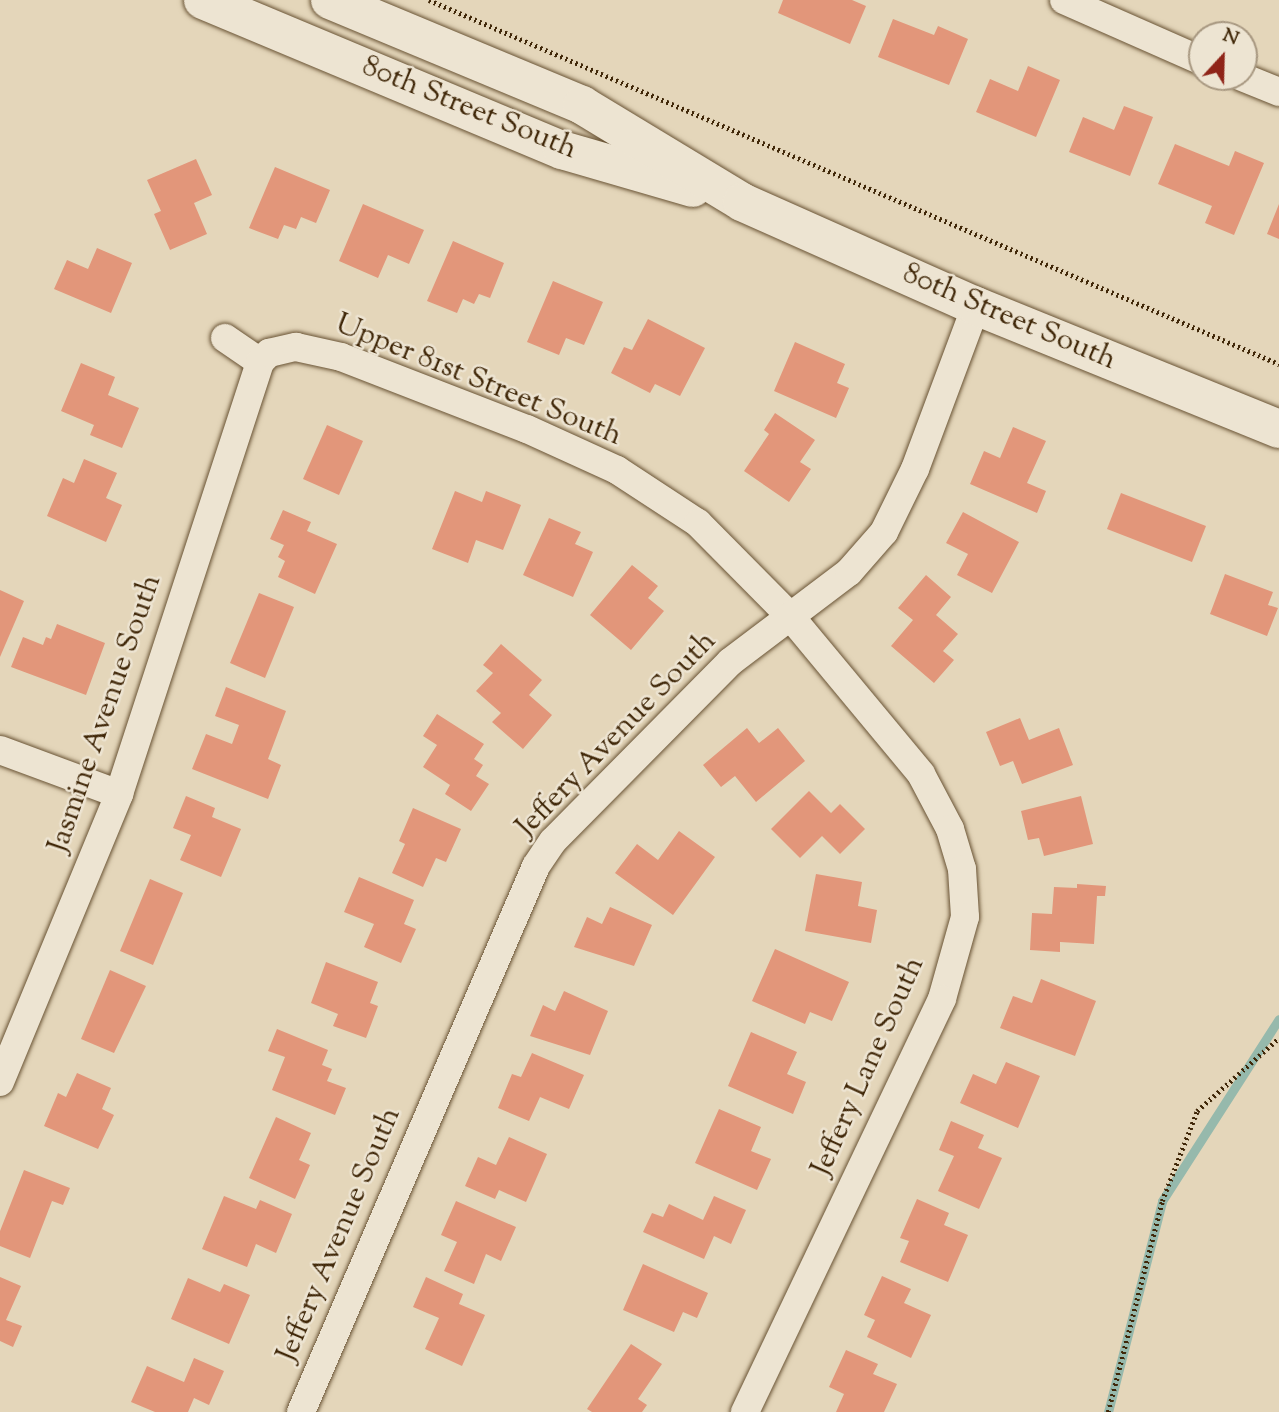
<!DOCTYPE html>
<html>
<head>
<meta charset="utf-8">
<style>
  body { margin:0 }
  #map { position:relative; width:1279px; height:1412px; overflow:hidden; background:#e4d6ba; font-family:"Sorts Mill Goudy",serif }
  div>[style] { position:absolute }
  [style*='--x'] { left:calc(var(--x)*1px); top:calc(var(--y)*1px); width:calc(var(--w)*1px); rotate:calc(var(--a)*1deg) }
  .stream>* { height:9px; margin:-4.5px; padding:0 4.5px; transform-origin:4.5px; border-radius:4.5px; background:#96b9ac }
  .building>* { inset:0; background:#e2967a }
  .path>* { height:4.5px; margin-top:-2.25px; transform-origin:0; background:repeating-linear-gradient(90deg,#402708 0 2px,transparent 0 5.5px) }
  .roads { filter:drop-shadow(0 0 2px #695334) drop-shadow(0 0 2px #695334) }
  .minor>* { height:28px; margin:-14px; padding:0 14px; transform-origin:14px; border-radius:14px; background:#ede4d2 }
  .secondary>* { height:38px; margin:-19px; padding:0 19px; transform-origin:19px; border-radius:19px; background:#ede4d2 }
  span { translate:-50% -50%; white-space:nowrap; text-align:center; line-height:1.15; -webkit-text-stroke:5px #ede4d2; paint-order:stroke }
  .street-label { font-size:30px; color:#402708 }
  .north { position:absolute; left:1188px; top:21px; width:70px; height:70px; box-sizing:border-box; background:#ede4d2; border:2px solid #a89881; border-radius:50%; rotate:22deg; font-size:19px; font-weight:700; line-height:28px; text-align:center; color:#402708 }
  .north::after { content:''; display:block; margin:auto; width:24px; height:32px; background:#8f2418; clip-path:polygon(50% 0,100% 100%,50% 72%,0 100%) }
</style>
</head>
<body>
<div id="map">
  <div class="stream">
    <i style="--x:1108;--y:1412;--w:218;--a:-75.6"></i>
    <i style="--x:1162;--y:1201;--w:216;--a:-57.3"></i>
  </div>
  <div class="building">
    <i style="clip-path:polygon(783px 0,852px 0,866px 6px,850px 44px,778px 13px)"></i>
    <i style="clip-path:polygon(893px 19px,934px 35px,938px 26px,968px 39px,949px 85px,878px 57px)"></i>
    <i style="clip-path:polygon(1028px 66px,1060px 80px,1036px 137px,976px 112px,990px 79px,1018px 91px)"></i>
    <i style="clip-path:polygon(1124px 106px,1153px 117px,1130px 176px,1069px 152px,1083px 117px,1114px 130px)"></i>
    <i style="clip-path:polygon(1175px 144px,1229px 166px,1235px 151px,1264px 163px,1234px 235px,1205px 223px,1212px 206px,1158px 184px)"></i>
    <i style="clip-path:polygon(196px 159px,212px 195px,194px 203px,207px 234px,170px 250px,154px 214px,161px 211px,147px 180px)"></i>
    <i style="clip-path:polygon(275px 167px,330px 190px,316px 223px,301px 217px,296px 229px,284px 225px,278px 239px,249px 228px)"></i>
    <i style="clip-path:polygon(363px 204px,424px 230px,409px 264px,388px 255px,378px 278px,339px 261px)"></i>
    <i style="clip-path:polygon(1279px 204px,1279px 239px,1267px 234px)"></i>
    <i style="clip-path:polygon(453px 241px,504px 263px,490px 298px,479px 294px,474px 304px,463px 299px,457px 313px,427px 301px)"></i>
    <i style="clip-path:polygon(97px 248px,132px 263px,111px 313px,54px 289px,67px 260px,88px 269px)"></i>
    <i style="clip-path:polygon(553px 281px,603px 302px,584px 345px,566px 338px,559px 355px,527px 342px)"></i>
    <i style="clip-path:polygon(648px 319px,705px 348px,680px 396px,655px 384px,650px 393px,611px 373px,624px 347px,632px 350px)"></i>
    <i style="clip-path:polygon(795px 342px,845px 364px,837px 383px,849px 388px,836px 418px,774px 391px)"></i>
    <i style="clip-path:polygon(81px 363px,115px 377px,108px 395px,139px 408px,122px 448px,90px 435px,94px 425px,61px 411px)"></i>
    <i style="clip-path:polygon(775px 413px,815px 440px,800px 462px,811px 469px,789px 502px,744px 471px,769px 434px,764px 430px)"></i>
    <i style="clip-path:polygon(327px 425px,363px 441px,339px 495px,303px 479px)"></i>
    <i style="clip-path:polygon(1013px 427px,1046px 441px,1027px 483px,1046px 491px,1037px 513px,970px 484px,984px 451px,1000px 458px)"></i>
    <i style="clip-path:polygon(84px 459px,117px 473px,106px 498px,122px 505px,106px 542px,47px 516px,63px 478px,74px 483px)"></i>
    <i style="clip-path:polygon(455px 491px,482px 502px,486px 491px,521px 505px,503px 550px,476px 540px,468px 563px,432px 549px)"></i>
    <i style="clip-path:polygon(1121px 493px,1206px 526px,1192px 562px,1107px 529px)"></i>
    <i style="clip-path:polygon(283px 510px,311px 522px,307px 531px,337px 544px,315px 594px,278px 577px,285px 561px,278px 557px,284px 545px,270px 539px)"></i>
    <i style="clip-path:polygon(963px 512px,1019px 542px,992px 593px,957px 575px,968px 554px,946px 543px)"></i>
    <i style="clip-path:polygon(549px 518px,581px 532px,575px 544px,593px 552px,573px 597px,523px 575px)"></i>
    <i style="clip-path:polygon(632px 565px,658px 586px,648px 598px,664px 611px,631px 650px,590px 615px)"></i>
    <i style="clip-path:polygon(1225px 574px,1273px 592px,1268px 605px,1278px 608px,1267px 636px,1210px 614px)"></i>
    <i style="clip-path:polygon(926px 575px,951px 597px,936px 615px,958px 634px,943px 651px,954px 660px,934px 683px,891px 646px,913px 620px,898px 608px)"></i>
    <i style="clip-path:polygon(0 590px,24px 601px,0 657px)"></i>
    <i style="clip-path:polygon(259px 593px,294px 607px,265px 678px,230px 663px)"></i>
    <i style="clip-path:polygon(57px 624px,105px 643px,86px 695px,11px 667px,23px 637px,43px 645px,46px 637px,51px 639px)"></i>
    <i style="clip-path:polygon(501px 644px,542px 680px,529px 695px,552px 715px,523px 749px,492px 722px,501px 713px,476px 691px,493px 673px,483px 665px)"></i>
    <i style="clip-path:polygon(226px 687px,286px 711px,268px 759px,281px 765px,268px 799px,192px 769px,206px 734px,232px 744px,239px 725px,215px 716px)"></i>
    <i style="clip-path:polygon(437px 714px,484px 744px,474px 759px,483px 765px,476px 776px,489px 784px,471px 811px,445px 794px,450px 785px,423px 767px,437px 745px,423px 736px)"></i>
    <i style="clip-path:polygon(1020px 718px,1029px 740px,1059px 728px,1073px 765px,1022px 784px,1013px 761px,1000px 766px,986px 732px)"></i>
    <i style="clip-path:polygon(747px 728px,759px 743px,778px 728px,805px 761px,756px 802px,735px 776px,721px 787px,703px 765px)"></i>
    <i style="clip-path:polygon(809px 791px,831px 813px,840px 804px,865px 829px,840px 854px,822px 836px,800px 858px,771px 829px)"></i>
    <i style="clip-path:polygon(186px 796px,215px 808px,212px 817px,241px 829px,221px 877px,180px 860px,191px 835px,173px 828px)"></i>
    <i style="clip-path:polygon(1081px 796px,1093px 844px,1044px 856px,1039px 838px,1028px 840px,1021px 811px)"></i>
    <i style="clip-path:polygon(413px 808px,461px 829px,446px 862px,436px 858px,423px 887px,392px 873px,405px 844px,399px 841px)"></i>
    <i style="clip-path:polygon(679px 831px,715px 857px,673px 915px,615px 873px,637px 844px,658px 860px)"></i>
    <i style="clip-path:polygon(816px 874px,862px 882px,858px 906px,877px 910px,871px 943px,805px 931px)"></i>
    <i style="clip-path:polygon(359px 877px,414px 900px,404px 924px,416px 929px,401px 963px,364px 947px,374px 924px,344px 912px)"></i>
    <i style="clip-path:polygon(150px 879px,183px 893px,153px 965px,120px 951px)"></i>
    <i style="clip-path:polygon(1077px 884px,1106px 886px,1105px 896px,1097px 896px,1094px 944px,1060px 942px,1060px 952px,1030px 950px,1032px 913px,1052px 914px,1054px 887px,1077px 888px)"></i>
    <i style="clip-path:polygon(610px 907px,652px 925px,634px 966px,574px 947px,587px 917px,602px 924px)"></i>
    <i style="clip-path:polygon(775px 949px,849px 982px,832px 1021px,810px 1012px,805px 1024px,752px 1001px)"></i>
    <i style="clip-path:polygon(326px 962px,378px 982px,370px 1003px,378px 1006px,366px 1038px,333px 1026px,338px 1014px,311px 1003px)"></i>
    <i style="clip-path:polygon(110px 970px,146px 986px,114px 1053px,81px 1039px)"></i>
    <i style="clip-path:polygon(1041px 979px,1096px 1001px,1075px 1056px,1000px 1028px,1013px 996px,1032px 1003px)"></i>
    <i style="clip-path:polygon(564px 991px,608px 1011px,590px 1055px,530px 1036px,543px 1005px,555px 1011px)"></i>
    <i style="clip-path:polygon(277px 1029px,328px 1050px,322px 1065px,332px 1069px,327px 1081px,346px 1088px,335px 1115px,272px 1090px,285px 1057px,268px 1051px)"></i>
    <i style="clip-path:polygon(751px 1032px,797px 1052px,787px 1074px,806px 1082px,793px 1114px,728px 1086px)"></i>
    <i style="clip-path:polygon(532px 1053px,584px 1075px,569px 1109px,540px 1097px,529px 1121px,498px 1108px,512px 1074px,521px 1077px)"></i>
    <i style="clip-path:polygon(1006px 1062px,1040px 1076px,1018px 1128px,960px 1103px,973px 1074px,996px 1084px)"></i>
    <i style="clip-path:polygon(77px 1073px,111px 1088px,102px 1109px,114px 1115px,98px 1149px,44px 1126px,58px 1093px,66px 1097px)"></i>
    <i style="clip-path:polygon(719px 1109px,761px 1127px,751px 1151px,771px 1159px,757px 1190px,695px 1163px)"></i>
    <i style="clip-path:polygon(276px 1117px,311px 1133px,299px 1160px,310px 1165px,295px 1199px,249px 1178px)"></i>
    <i style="clip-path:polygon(951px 1121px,984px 1135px,978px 1148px,1002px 1158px,979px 1209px,938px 1191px,954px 1156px,939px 1150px)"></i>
    <i style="clip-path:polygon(509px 1137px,547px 1154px,526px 1202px,499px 1190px,495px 1199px,465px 1186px,478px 1157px,496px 1165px)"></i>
    <i style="clip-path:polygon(24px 1170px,70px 1188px,63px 1205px,52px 1201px,30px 1258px,0 1246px,0 1231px)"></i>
    <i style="clip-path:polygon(224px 1196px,256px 1209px,260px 1200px,292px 1214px,276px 1253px,256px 1244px,247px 1267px,202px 1249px)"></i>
    <i style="clip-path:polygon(714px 1196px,746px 1210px,731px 1244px,714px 1236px,704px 1259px,643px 1232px,652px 1213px,663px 1217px,669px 1204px,703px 1220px)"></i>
    <i style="clip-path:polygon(917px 1199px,949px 1213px,944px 1225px,968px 1235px,948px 1282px,900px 1262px,909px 1241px,900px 1238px)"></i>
    <i style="clip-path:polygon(456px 1201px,516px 1227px,501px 1261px,486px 1254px,474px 1284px,444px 1271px,457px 1242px,441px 1235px)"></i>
    <i style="clip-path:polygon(643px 1264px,708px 1293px,697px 1318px,683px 1312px,674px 1332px,623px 1310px)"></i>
    <i style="clip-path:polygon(882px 1276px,911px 1289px,904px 1303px,931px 1315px,911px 1358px,867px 1337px,875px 1320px,864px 1315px)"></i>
    <i style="clip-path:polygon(0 1277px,21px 1286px,6px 1320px,22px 1326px,13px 1347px,0 1341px)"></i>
    <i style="clip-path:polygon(426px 1277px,463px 1294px,459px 1304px,485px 1315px,462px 1366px,425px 1349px,439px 1318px,413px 1307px)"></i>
    <i style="clip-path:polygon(188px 1278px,220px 1292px,224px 1284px,250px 1295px,229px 1344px,171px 1319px)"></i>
    <i style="clip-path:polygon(631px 1344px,662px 1364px,638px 1399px,647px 1405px,642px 1412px,592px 1412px,587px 1409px)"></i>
    <i style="clip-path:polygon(846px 1350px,878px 1364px,873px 1374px,897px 1384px,884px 1412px,836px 1412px,844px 1394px,829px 1387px)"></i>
    <i style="clip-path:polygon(194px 1358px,224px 1371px,209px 1405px,194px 1398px,188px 1412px,155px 1412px,131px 1402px,147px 1366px,184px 1382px)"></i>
  </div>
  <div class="path">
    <i style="--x:429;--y:0;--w:925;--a:23.18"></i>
    <i style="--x:1108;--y:1412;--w:218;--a:-75.6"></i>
    <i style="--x:1162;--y:1201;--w:97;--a:-68.7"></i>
    <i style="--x:1197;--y:1111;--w:110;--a:-41.7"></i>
  </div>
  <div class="roads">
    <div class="minor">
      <i style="--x:1064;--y:0;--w:151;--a:23.8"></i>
      <i style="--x:1242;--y:77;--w:40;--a:22"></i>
      <i style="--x:225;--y:338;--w:42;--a:34.4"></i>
      <i style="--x:0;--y:750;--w:127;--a:20.3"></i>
      <i style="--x:0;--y:1082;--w:312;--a:-67.5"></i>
      <i style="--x:119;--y:794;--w:454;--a:-71.9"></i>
      <i style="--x:260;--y:362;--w:13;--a:-45"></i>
      <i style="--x:269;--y:353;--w:28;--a:-13"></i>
      <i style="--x:296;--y:347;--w:46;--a:12.5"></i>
      <i style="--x:341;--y:357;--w:199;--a:21.2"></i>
      <i style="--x:527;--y:429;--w:99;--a:24.5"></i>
      <i style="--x:617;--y:470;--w:97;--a:33.2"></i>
      <i style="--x:698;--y:523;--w:131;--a:45.3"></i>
      <i style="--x:790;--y:616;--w:205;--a:50.3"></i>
      <i style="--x:921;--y:774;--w:62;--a:62.2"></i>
      <i style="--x:950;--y:829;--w:42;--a:73.3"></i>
      <i style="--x:962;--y:869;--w:48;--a:86.4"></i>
      <i style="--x:965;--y:917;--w:85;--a:105.7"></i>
      <i style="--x:942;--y:999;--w:458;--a:115.5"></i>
      <i style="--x:301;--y:1412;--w:594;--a:-66.71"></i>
      <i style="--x:536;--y:866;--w:30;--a:-56"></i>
      <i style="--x:553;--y:841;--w:252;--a:-45.3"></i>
      <i style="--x:730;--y:662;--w:149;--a:-37.1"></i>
      <i style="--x:849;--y:572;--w:53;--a:-48.8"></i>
      <i style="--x:884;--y:532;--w:70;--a:-63.8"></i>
      <i style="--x:915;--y:469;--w:174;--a:-69.5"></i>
    </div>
    <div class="secondary">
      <i style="--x:203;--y:0;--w:389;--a:22.7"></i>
      <i style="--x:562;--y:150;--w:136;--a:16.2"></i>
      <i style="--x:330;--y:0;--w:273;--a:22.6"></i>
      <i style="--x:582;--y:105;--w:187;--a:31.2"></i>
      <i style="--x:742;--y:202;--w:256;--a:24"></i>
      <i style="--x:976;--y:306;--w:327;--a:22.1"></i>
    </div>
  </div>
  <div class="street-label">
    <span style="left:469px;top:109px;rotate:22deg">80th Street South</span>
    <span style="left:1009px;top:318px;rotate:23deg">80th Street South</span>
    <span style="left:478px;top:381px;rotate:22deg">Upper 81st Street South</span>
    <span style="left:106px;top:714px;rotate:-71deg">Jasmine Avenue South</span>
    <span style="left:617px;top:735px;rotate:-46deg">Jeffery Avenue South</span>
    <span style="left:869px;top:1067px;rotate:-66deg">Jeffery Lane South</span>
    <span style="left:340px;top:1235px;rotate:-67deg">Jeffery Avenue South</span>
  </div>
  <div class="north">N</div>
</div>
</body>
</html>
